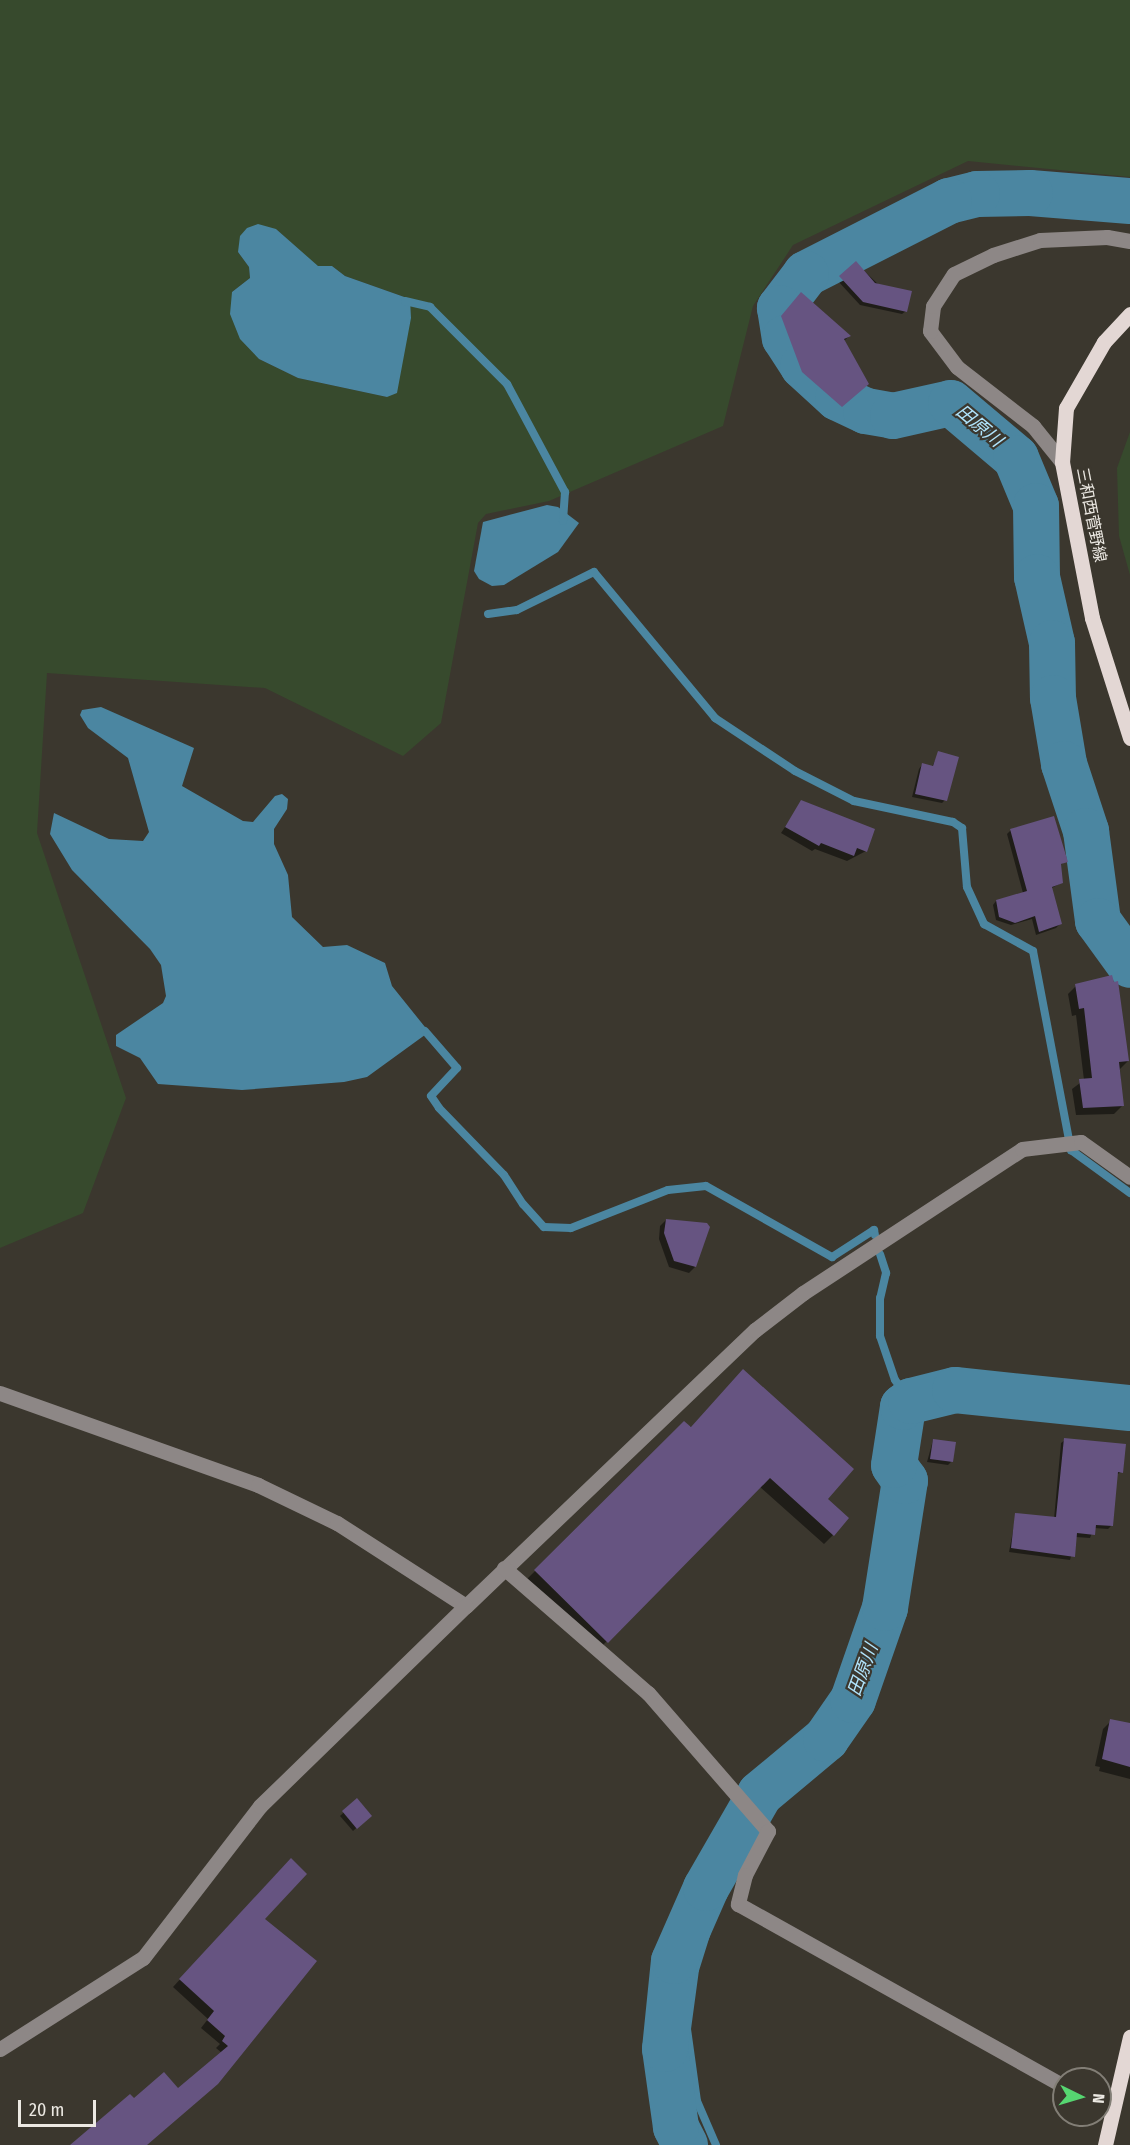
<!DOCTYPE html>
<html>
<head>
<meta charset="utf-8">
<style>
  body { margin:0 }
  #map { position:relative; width:1130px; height:2145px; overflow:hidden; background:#3b372e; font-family:"Fira Sans Condensed","Noto Sans JP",sans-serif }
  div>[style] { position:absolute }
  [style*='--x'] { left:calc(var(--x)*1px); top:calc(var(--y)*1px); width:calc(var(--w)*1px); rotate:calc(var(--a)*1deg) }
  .green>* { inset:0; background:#374a2d }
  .water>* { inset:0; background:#4b86a1 }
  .shadow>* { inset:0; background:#0007 }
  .stream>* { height:8px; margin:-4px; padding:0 4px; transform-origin:4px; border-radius:4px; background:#4b86a1 }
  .river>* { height:46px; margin:-23px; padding:0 23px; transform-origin:23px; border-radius:23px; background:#4b86a1 }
  .building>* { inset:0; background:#665481 }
  .minor>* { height:15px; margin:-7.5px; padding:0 7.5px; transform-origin:7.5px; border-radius:7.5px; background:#8d8786 }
  .major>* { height:15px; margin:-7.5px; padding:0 7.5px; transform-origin:7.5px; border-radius:7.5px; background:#e3d7d4 }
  span { translate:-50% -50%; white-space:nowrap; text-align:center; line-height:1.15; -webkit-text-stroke:4.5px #3b372e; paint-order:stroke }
  .street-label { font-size:16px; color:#ece9e3 }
  .water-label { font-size:18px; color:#b1e4fc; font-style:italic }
  .north { position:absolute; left:1052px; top:2067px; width:60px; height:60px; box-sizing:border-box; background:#3b372e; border:2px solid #827e76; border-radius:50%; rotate:95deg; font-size:16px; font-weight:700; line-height:24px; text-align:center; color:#ece9e3 }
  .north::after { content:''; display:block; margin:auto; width:21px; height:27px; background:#56d671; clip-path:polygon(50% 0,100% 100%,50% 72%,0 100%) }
  .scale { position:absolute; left:18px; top:2100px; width:78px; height:27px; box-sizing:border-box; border:3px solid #ece9e3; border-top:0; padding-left:8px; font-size:18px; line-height:21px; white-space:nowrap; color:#ece9e3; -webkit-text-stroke:4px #3b372e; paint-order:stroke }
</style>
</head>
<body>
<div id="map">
  <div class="green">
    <i style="clip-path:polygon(evenodd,0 0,1130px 0,1130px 177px,968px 161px,793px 245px,753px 306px,723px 426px,549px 501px,486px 514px,478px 523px,441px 723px,403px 756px,265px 688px,47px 673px,37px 833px,126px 1098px,83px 1213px,0 1248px,0 0,276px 229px,318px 267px,332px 266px,345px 276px,410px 299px,387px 397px,298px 378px,259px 359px,232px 292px,250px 278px,249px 267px,238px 252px,276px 229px)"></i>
    <i style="clip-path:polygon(1130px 432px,1130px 575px,1119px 536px,1117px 468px)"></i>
  </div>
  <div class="water">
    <i style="clip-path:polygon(258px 224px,276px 229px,318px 266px,332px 266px,345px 276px,410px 299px,411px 318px,397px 393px,387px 397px,298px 378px,259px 359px,240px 339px,230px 314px,232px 292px,250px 278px,249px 267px,238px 252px,240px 236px,247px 228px)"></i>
    <i style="clip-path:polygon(547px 505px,558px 507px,579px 523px,558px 552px,504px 585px,492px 586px,479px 579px,474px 571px,483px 522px)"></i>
    <i style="clip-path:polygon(101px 707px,194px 748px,182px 786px,243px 821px,253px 822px,275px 796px,282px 794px,288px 799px,287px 809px,274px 829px,274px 844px,288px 875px,292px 917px,323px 947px,347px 945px,385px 963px,392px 986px,429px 1032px,367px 1077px,344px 1082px,242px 1090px,158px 1084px,140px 1058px,116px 1046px,116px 1035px,163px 1003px,166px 996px,161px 965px,150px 949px,72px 870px,50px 834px,54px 813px,109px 839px,143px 841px,149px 832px,128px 758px,88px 728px,80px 715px,82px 710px)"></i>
  </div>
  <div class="shadow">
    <i style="clip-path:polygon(856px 263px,906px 311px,902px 314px,860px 305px,837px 280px)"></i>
    <i style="clip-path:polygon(791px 305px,849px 336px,843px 342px,868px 384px,830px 416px,792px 382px,771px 328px)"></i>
    <i style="clip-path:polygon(939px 752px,945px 800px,942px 803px,912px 797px,919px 769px,922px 765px,932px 767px)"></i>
    <i style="clip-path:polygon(802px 802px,866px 851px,847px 861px,815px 849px,812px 851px,781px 833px)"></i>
    <i style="clip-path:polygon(1011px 830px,1066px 861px,1060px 865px,1061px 883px,1050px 889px,1060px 924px,1056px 928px,1036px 935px,1032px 919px,1011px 925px,996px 920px,993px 905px,996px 901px,1023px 893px,1007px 834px)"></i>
    <i style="clip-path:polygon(1076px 986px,1128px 1061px,1120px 1069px,1122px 1106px,1114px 1114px,1076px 1115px,1072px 1089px,1084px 1080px,1076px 1015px,1072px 1016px,1068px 994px)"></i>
    <i style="clip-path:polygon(666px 1220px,695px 1267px,689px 1273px,669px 1267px,659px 1239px,660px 1226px)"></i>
    <i style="clip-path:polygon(684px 1423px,826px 1499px,833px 1535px,824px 1544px,760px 1487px,597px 1651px,526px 1580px)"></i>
    <i style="clip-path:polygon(933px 1440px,951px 1462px,948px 1465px,927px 1462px)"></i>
    <i style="clip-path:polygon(1065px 1440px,1121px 1472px,1116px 1475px,1111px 1526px,1108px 1529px,1094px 1528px,1090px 1538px,1076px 1537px,1070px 1560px,1009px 1552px,1016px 1515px,1054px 1519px,1061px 1443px)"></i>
    <i style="clip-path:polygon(1111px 1721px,1130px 1725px,1130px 1779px,1099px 1771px,1100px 1767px,1095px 1766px,1103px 1729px)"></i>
    <i style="clip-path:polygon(357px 1800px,370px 1816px,353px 1831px,340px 1816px)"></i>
    <i style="clip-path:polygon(284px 1866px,262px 1920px,315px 1961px,146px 2145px,72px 2145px,133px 2100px,178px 2091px,222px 2053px,216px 2048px,220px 2044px,201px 2028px,208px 2019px,173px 1987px)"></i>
  </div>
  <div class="stream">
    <i style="--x:405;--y:301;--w:26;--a:13"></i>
    <i style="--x:430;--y:307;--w:109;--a:45"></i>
    <i style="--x:507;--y:384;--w:123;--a:61.8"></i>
    <i style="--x:565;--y:492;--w:29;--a:94"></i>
    <i style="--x:488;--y:614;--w:29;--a:-8"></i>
    <i style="--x:517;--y:610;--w:86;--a:-26.3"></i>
    <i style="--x:594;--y:572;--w:190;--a:50.3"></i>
    <i style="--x:715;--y:718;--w:96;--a:33.5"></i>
    <i style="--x:795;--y:771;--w:66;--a:27"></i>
    <i style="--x:854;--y:801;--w:101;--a:12"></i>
    <i style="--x:953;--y:822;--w:11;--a:34"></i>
    <i style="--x:962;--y:828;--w:59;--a:85.2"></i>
    <i style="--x:967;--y:887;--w:41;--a:65.3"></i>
    <i style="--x:984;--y:924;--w:56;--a:28.9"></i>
    <i style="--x:1033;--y:951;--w:203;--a:79.2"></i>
    <i style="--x:1071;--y:1150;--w:73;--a:36.1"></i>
    <i style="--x:425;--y:1031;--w:49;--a:49.1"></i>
    <i style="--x:457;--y:1068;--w:38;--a:133"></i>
    <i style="--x:431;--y:1096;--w:14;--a:56"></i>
    <i style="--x:439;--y:1108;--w:93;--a:45.9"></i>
    <i style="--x:504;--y:1175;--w:35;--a:57"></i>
    <i style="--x:523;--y:1204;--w:31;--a:48"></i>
    <i style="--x:544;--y:1227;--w:27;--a:2"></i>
    <i style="--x:571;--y:1228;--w:104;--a:-21.4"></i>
    <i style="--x:668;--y:1190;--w:38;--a:-6"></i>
    <i style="--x:706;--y:1186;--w:145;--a:29.4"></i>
    <i style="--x:832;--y:1257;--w:50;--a:-32.7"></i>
    <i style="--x:874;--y:1230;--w:5;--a:79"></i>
    <i style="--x:880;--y:1254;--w:20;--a:72"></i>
    <i style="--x:886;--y:1273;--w:26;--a:103"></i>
    <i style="--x:880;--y:1298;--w:38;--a:90"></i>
    <i style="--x:880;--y:1336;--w:46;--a:71.2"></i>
    <i style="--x:895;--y:1380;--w:26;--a:53"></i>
    <i style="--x:716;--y:2145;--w:48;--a:-113.4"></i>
    <i style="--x:697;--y:2101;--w:73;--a:-97.9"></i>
    <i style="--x:687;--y:2029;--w:60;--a:-82.3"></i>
    <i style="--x:695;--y:1970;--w:137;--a:-72.6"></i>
    <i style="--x:736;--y:1839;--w:100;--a:-45.4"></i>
    <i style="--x:806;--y:1768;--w:35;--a:-55"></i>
  </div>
  <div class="river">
    <i style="--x:1130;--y:201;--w:100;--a:-175.4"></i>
    <i style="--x:1030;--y:193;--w:53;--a:178.9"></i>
    <i style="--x:977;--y:194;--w:29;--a:166"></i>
    <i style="--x:949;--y:201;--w:161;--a:153"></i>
    <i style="--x:806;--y:274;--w:43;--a:127.4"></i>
    <i style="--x:780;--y:308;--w:30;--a:81"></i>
    <i style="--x:785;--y:338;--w:33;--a:57"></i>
    <i style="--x:803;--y:366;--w:47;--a:42.4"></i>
    <i style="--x:838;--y:398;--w:31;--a:25"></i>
    <i style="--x:866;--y:411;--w:27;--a:10"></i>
    <i style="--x:893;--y:416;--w:59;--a:-12.6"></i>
    <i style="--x:951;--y:403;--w:85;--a:40.2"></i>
    <i style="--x:1016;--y:458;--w:52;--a:67.4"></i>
    <i style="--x:1036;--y:506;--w:71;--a:89.2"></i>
    <i style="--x:1037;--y:577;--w:68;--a:77.2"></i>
    <i style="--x:1052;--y:643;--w:55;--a:89"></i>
    <i style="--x:1053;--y:698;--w:67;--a:80.5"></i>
    <i style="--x:1064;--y:764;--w:71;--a:71.8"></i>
    <i style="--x:1086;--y:831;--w:91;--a:82.4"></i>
    <i style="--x:1098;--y:921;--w:54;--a:54"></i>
    <i style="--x:685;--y:2145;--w:20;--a:-117"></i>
    <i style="--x:676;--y:2127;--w:79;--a:-98"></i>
    <i style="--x:665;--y:2049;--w:88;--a:-84.2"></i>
    <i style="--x:674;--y:1961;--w:80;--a:-66.3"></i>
    <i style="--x:706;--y:1888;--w:108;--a:-60.1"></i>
    <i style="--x:760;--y:1794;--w:86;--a:-39.8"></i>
    <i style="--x:826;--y:1739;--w:47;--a:-55.3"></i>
    <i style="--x:853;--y:1700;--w:97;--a:-70.8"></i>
    <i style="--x:885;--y:1608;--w:129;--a:-81.1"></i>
    <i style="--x:905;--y:1481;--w:19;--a:-125"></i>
    <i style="--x:894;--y:1465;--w:59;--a:-81.2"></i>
    <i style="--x:903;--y:1407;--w:10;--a:-37"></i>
    <i style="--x:911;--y:1401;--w:45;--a:-14"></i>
    <i style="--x:955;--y:1390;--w:176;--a:5.9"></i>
  </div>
  <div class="building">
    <i style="clip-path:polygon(856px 261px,875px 283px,912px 291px,907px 312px,863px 302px,839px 276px)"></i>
    <i style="clip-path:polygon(801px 292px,851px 336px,844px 339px,869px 384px,842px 407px,802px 372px,781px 316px)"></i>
    <i style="clip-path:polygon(938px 751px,959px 757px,947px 801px,915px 794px,922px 763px,933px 766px)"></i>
    <i style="clip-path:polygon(801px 800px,875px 829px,867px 852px,857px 848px,854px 856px,821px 843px,819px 846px,785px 827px)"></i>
    <i style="clip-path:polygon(1054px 816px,1068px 862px,1061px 864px,1063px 883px,1052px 887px,1062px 924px,1039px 932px,1035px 916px,1015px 923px,999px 917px,996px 900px,1027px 891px,1010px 829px)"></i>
    <i style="clip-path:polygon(1112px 975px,1114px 982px,1118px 981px,1129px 1061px,1119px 1062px,1124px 1106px,1083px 1108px,1079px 1079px,1092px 1078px,1084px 1008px,1079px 1009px,1075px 984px)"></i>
    <i style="clip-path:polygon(666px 1219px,707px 1223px,710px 1227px,696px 1267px,674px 1261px,664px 1233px)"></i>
    <i style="clip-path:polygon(743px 1369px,854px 1469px,828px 1499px,849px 1518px,834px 1536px,770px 1478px,608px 1643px,534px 1570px,684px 1421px,691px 1427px)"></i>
    <i style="clip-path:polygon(1064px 1438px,1126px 1444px,1123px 1473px,1118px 1472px,1113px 1526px,1096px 1525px,1095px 1535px,1077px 1533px,1075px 1557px,1011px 1548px,1015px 1513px,1056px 1517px)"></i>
    <i style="clip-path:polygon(933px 1439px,956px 1442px,953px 1462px,930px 1459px)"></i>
    <i style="clip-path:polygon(1110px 1719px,1130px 1723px,1130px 1767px,1102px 1759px)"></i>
    <i style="clip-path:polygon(357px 1798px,372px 1816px,357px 1829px,342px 1811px)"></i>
    <i style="clip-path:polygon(291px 1858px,307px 1874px,265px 1919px,317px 1961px,218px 2084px,147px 2145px,70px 2145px,130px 2094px,134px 2098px,164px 2072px,178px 2088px,228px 2046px,222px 2041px,225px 2036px,207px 2020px,214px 2011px,179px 1979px)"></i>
  </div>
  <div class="minor">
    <i style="--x:1062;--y:462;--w:46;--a:-128.9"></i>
    <i style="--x:1033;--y:426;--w:96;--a:-142.2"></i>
    <i style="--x:957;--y:367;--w:45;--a:-126.9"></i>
    <i style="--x:930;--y:331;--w:25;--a:-83"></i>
    <i style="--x:933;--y:306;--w:38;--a:-57"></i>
    <i style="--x:954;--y:274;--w:43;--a:-26"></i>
    <i style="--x:993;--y:255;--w:49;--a:-17.7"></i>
    <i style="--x:1040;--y:240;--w:67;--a:-2.6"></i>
    <i style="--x:1107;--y:237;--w:23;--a:10"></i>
    <i style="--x:0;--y:1393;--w:274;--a:19.6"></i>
    <i style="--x:258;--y:1485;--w:88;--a:25.7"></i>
    <i style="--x:337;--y:1523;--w:153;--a:32.8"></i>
    <i style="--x:466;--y:1606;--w:400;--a:-43.7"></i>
    <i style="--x:755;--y:1330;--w:61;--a:-37.6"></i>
    <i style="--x:803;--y:1293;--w:262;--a:-33.3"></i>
    <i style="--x:1022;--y:1149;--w:59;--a:-6.8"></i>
    <i style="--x:1081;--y:1142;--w:60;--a:35.5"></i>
    <i style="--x:504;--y:1568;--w:191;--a:41"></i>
    <i style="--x:648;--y:1693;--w:183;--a:49"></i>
    <i style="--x:768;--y:1831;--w:50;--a:117.6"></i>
    <i style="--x:745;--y:1875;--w:30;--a:104"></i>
    <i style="--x:738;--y:1904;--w:373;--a:29.2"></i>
    <i style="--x:0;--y:2049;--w:169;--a:-32.5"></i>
    <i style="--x:143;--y:1958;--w:192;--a:-52.4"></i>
    <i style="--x:260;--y:1806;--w:287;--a:-44.2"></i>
    <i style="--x:1100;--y:2106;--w:14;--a:30"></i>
  </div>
  <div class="major">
    <i style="--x:1130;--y:314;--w:38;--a:133"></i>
    <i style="--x:1104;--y:342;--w:76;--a:119.9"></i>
    <i style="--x:1066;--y:408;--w:54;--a:94.2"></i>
    <i style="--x:1062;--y:462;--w:159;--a:79.1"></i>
    <i style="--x:1092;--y:618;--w:126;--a:72.4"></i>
    <i style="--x:1105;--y:2145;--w:111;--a:-77"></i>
  </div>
  <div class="street-label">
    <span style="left:1091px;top:515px;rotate:79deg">三和西菅野線</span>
  </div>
  <div class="water-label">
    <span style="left:979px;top:426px;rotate:40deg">田原川</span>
    <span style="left:863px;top:1670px;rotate:-70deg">田原川</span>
  </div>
  <div class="north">N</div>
  <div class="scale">20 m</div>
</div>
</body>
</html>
